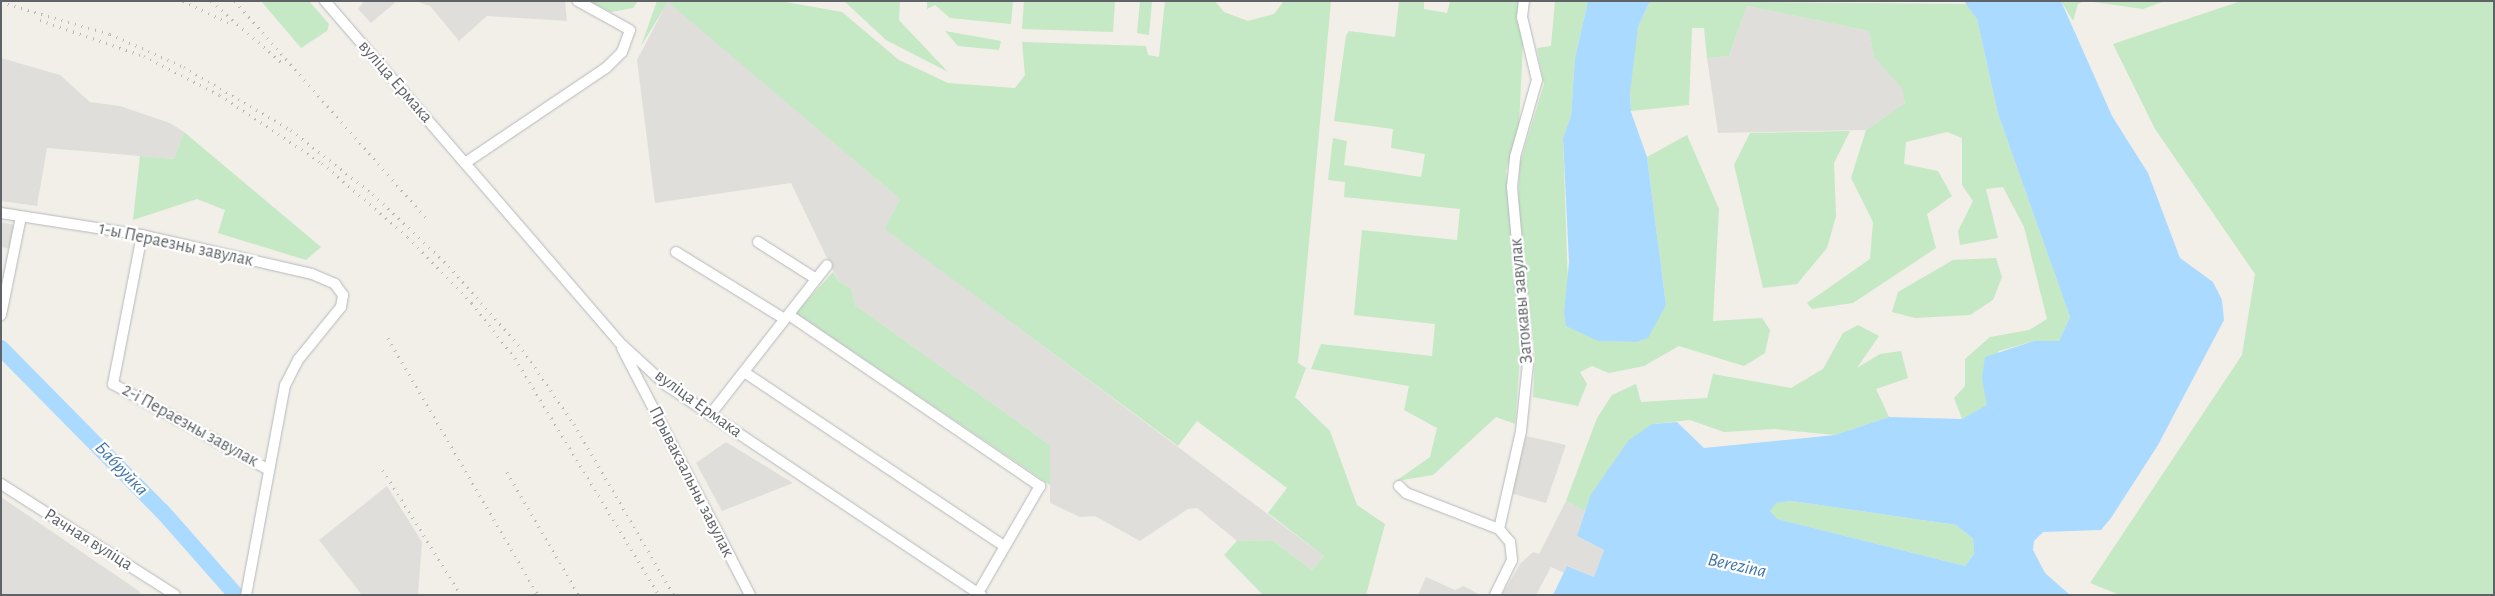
<!DOCTYPE html>
<html>
<head>
<meta charset="utf-8">
<style>
  body { margin:0 }
  #map { position:relative; width:2495px; height:596px; overflow:hidden; background:#f1efe8; font-family:"Alegreya Sans",sans-serif }
  div>[style] { position:absolute }
  [style*='--x'] { left:calc(var(--x)*1px); top:calc(var(--y)*1px); width:calc(var(--w)*1px); rotate:calc(var(--a)*1deg) }
  .industrial>* { inset:0; background:#e0deda }
  .green>* { inset:0; background:#c5e8c5 }
  .water>* { inset:0; background:#aadaff }
  .river>* { height:16px; margin:-8px; padding:0 8px; transform-origin:8px; border-radius:8px; background:#aadaff }
  .roads { filter:drop-shadow(0 0 1px #b5b8bc) drop-shadow(0 0 1px #b5b8bc) }
  .minor>* { height:10px; margin:-5px; padding:0 5px; transform-origin:5px; border-radius:5px; background:#fff }
  .rail>* { height:2.5px; margin-top:-1.25px; transform-origin:0; background:repeating-linear-gradient(90deg,#b6b7b8 0 1px,transparent 0 7px) }
  span { translate:-50% -50%; white-space:nowrap; text-align:center; line-height:1.15; -webkit-text-stroke:4.5px #fff; paint-order:stroke }
  .street-label { font-size:18px; color:#5f6368 }
  .water-label { font-size:19px; color:#4174aa; font-style:italic }
  .frame { position:absolute; inset:0; border:2px solid #5f6368; pointer-events:none }
</style>
</head>
<body>
<div id="map">
  <div class="industrial">
    <i style="clip-path:polygon(364px 1px,397px 1px,371px 23px,358px 9px)"></i>
    <i style="clip-path:polygon(415px 1px,565px 1px,567px 21px,487px 16px,459px 41px,430px 6px)"></i>
    <i style="clip-path:polygon(668px 1px,900px 199px,886px 229px,1324px 556px,1312px 570px,1272px 540px,1237px 541px,1197px 508px,1188px 509px,1140px 541px,1095px 516px,1080px 517px,1050px 503px,1050px 445px,855px 305px,851px 288px,838px 281px,791px 183px,655px 203px,637px 60px)"></i>
    <i style="clip-path:polygon(1747px 6px,1869px 31px,1874px 57px,1903px 88px,1905px 103px,1866px 130px,1718px 133px,1707px 58px,1729px 56px)"></i>
    <i style="clip-path:polygon(1px 58px,60px 75px,90px 102px,120px 106px,170px 123px,184px 132px,174px 159px,47px 148px,37px 206px,1px 201px)"></i>
    <i style="clip-path:polygon(1px 222px,16px 225px,10px 249px,1px 247px)"></i>
    <i style="clip-path:polygon(1526px 436px,1566px 445px,1546px 503px,1510px 493px)"></i>
    <i style="clip-path:polygon(726px 442px,793px 483px,722px 511px,696px 463px)"></i>
    <i style="clip-path:polygon(387px 486px,422px 542px,418px 595px,362px 595px,319px 540px)"></i>
    <i style="clip-path:polygon(1px 497px,139px 591px,141px 595px,1px 595px)"></i>
    <i style="clip-path:polygon(1566px 501px,1585px 511px,1577px 536px,1604px 550px,1594px 577px,1568px 566px,1564px 573px,1551px 567px,1536px 595px,1502px 595px,1520px 564px,1533px 552px,1539px 554px)"></i>
    <i style="clip-path:polygon(1426px 577px,1455px 590px,1464px 586px,1480px 595px,1418px 595px)"></i>
  </div>
  <div class="green">
    <i style="clip-path:polygon(261px 1px,309px 1px,329px 24px,327px 31px,301px 48px)"></i>
    <i style="clip-path:polygon(589px 1px,638px 1px,633px 8px,611px 12px)"></i>
    <i style="clip-path:polygon(657px 1px,780px 1px,842px 12px,899px 60px,948px 83px,1015px 88px,1025px 75px,1022px 42px,1146px 46px,1148px 55px,1159px 57px,1165px 1px,1215px 1px,1224px 12px,1248px 21px,1274px 14px,1284px 1px,1331px 1px,1298px 363px,1306px 368px,1295px 397px,1330px 431px,1357px 505px,1385px 524px,1366px 595px,1263px 595px,1224px 555px,1237px 541px,1272px 540px,1312px 570px,1324px 556px,1268px 513px,1287px 488px,1197px 421px,1178px 446px,885px 229px,900px 199px,668px 2px,641px 46px)"></i>
    <i style="clip-path:polygon(844px 1px,900px 1px,899px 20px,948px 72px,886px 40px)"></i>
    <i style="clip-path:polygon(927px 1px,1013px 1px,1011px 24px,950px 18px,935px 5px,927px 9px)"></i>
    <i style="clip-path:polygon(1024px 1px,1115px 1px,1113px 32px,1022px 29px)"></i>
    <i style="clip-path:polygon(1140px 1px,1152px 1px,1149px 35px,1137px 33px)"></i>
    <i style="clip-path:polygon(1399px 1px,1424px 1px,1424px 9px,1447px 13px,1450px 1px,1518px 1px,1523px 41px,1519px 126px,1506px 171px,1522px 332px,1515px 424px,1496px 417px,1433px 475px,1396px 481px,1430px 457px,1437px 428px,1404px 410px,1409px 386px,1311px 369px,1321px 344px,1432px 356px,1435px 324px,1354px 315px,1362px 230px,1457px 240px,1460px 209px,1344px 197px,1345px 182px,1328px 180px,1333px 138px,1347px 141px,1344px 165px,1421px 177px,1425px 154px,1391px 148px,1393px 129px,1334px 121px,1346px 36px,1349px 31px,1395px 37px)"></i>
    <i style="clip-path:polygon(1555px 1px,1588px 1px,1575px 58px,1571px 116px,1563px 138px,1568px 286px,1598px 341px,1636px 342px,1666px 305px,1647px 157px,1687px 135px,1719px 209px,1713px 321px,1762px 318px,1770px 330px,1765px 353px,1744px 366px,1679px 346px,1644px 366px,1609px 373px,1592px 366px,1580px 372px,1587px 384px,1578px 406px,1533px 397px,1535px 357px,1518px 202px,1520px 163px,1544px 84px,1537px 48px,1551px 46px)"></i>
    <i style="clip-path:polygon(1650px 1px,1968px 4px,1977px 19px,1998px 114px,2070px 317px,2059px 341px,2034px 341px,1999px 351px,1982px 379px,1988px 405px,1962px 419px,1954px 398px,1965px 386px,1965px 359px,1990px 337px,2029px 330px,2047px 319px,2024px 227px,2003px 187px,1986px 189px,1998px 238px,1960px 245px,1958px 231px,1973px 201px,1962px 185px,1962px 138px,1947px 132px,1906px 142px,1904px 164px,1938px 171px,1952px 196px,1927px 214px,1936px 248px,1853px 303px,1812px 309px,1807px 303px,1870px 259px,1873px 222px,1851px 178px,1866px 130px,1905px 103px,1902px 88px,1874px 57px,1869px 31px,1747px 6px,1729px 56px,1707px 58px,1704px 28px,1692px 28px,1689px 105px,1631px 111px,1629px 72px,1638px 27px)"></i>
    <i style="clip-path:polygon(2061px 1px,2084px 1px,2078px 4px,2073px 21px)"></i>
    <i style="clip-path:polygon(2086px 1px,2165px 1px,2143px 9px)"></i>
    <i style="clip-path:polygon(2241px 1px,2494px 1px,2494px 595px,2120px 595px,2090px 583px,2242px 355px,2255px 274px,2155px 129px,2113px 44px)"></i>
    <i style="clip-path:polygon(945px 31px,1001px 41px,999px 50px,958px 46px)"></i>
    <i style="clip-path:polygon(1850px 131px,1834px 163px,1836px 216px,1827px 248px,1797px 284px,1763px 288px,1734px 165px,1750px 133px)"></i>
    <i style="clip-path:polygon(184px 132px,321px 247px,306px 260px,218px 233px,225px 210px,197px 199px,133px 220px,140px 156px,174px 159px)"></i>
    <i style="clip-path:polygon(1996px 258px,2002px 277px,1993px 300px,1970px 315px,1915px 318px,1892px 312px,1898px 292px,1953px 260px)"></i>
    <i style="clip-path:polygon(833px 272px,838px 281px,851px 288px,855px 305px,1050px 445px,1050px 485px,796px 313px)"></i>
    <i style="clip-path:polygon(1858px 325px,1879px 336px,1857px 368px,1880px 354px,1901px 351px,1908px 378px,1876px 389px,1889px 417px,1835px 435px,1774px 429px,1724px 432px,1690px 420px,1652px 424px,1590px 496px,1585px 511px,1566px 501px,1597px 418px,1612px 395px,1636px 384px,1641px 402px,1707px 398px,1713px 374px,1791px 388px,1823px 369px,1843px 333px)"></i>
    <i style="clip-path:polygon(1792px 501px,1956px 525px,1973px 539px,1974px 554px,1965px 566px,1776px 519px,1770px 511px,1775px 503px)"></i>
  </div>
  <div class="water">
    <i style="clip-path:polygon(1588px 1px,1650px 1px,1638px 27px,1630px 92px,1631px 112px,1647px 157px,1666px 305px,1648px 338px,1636px 342px,1598px 341px,1566px 326px,1564px 313px,1569px 262px,1563px 138px,1571px 116px,1575px 58px)"></i>
    <i style="clip-path:polygon(evenodd,1964px 1px,2061px 1px,2112px 116px,2148px 173px,2180px 258px,2213px 282px,2222px 300px,2224px 320px,2158px 445px,2111px 518px,2101px 530px,2043px 532px,2034px 541px,2033px 550px,2045px 573px,2070px 595px,1553px 595px,1567px 566px,1594px 577px,1604px 550px,1577px 536px,1590px 496px,1628px 441px,1652px 424px,1677px 422px,1704px 448px,1835px 435px,1889px 417px,1962px 419px,1987px 405px,1982px 379px,1985px 357px,2034px 341px,2059px 341px,2070px 317px,1998px 114px,1977px 19px,1964px 1px,1792px 501px,1956px 525px,1973px 539px,1974px 554px,1965px 566px,1777px 519px,1770px 511px,1776px 503px,1792px 501px)"></i>
  </div>
  <div class="river">
    <i style="--x:1;--y:348;--w:229;--a:45.4"></i>
    <i style="--x:162;--y:511;--w:112;--a:48.6"></i>
  </div>
  <div class="roads">
    <div class="minor">
      <i style="--x:325;--y:1;--w:450;--a:49.2"></i>
      <i style="--x:619;--y:342;--w:64;--a:42.5"></i>
      <i style="--x:666;--y:385;--w:379;--a:33.7"></i>
      <i style="--x:465;--y:163;--w:170;--a:-34"></i>
      <i style="--x:606;--y:68;--w:23;--a:-45"></i>
      <i style="--x:622;--y:52;--w:23;--a:-70"></i>
      <i style="--x:630;--y:30;--w:60;--a:-150.9"></i>
      <i style="--x:1;--y:213;--w:143;--a:8.9"></i>
      <i style="--x:142;--y:235;--w:174;--a:12.9"></i>
      <i style="--x:312;--y:274;--w:25;--a:23"></i>
      <i style="--x:335;--y:284;--w:14;--a:54"></i>
      <i style="--x:343;--y:295;--w:12;--a:99"></i>
      <i style="--x:341;--y:307;--w:68;--a:129.1"></i>
      <i style="--x:298;--y:360;--w:28;--a:117"></i>
      <i style="--x:285;--y:385;--w:214;--a:100.5"></i>
      <i style="--x:142;--y:235;--w:152;--a:101"></i>
      <i style="--x:113;--y:384;--w:178;--a:28.9"></i>
      <i style="--x:758;--y:242;--w:69;--a:32.5"></i>
      <i style="--x:676;--y:252;--w:126;--a:31.7"></i>
      <i style="--x:1;--y:315;--w:100;--a:-78.5"></i>
      <i style="--x:789;--y:315;--w:304;--a:34.3"></i>
      <i style="--x:1040;--y:486;--w:124;--a:120.1"></i>
      <i style="--x:622;--y:348;--w:278;--a:62.6"></i>
      <i style="--x:744;--y:372;--w:313;--a:33.8"></i>
      <i style="--x:710;--y:415;--w:190;--a:-52"></i>
      <i style="--x:1;--y:484;--w:206;--a:32.5"></i>
      <i style="--x:1399;--y:486;--w:10;--a:45"></i>
      <i style="--x:1406;--y:493;--w:100;--a:21.2"></i>
      <i style="--x:1495;--y:595;--w:39;--a:-64"></i>
      <i style="--x:1512;--y:560;--w:18;--a:-96"></i>
      <i style="--x:1510;--y:542;--w:17;--a:-130"></i>
      <i style="--x:1499;--y:529;--w:100;--a:-77.3"></i>
      <i style="--x:1521;--y:431;--w:68;--a:-84.1"></i>
      <i style="--x:1528;--y:363;--w:177;--a:-95.2"></i>
      <i style="--x:1512;--y:187;--w:30;--a:-84"></i>
      <i style="--x:1515;--y:157;--w:80;--a:-74.1"></i>
      <i style="--x:1537;--y:80;--w:65;--a:-103.4"></i>
      <i style="--x:1522;--y:17;--w:16;--a:-83"></i>
    </div>
  </div>
  <div class="rail">
    <i style="--x:183;--y:1;--w:53;--a:25.6"></i>
    <i style="--x:211;--y:1;--w:94;--a:41.1"></i>
    <i style="--x:235;--y:1;--w:289;--a:48.6"></i>
    <i style="--x:1;--y:2;--w:114;--a:16.4"></i>
    <i style="--x:110;--y:34;--w:81;--a:24"></i>
    <i style="--x:184;--y:67;--w:124;--a:30.5"></i>
    <i style="--x:291;--y:130;--w:104;--a:38"></i>
    <i style="--x:373;--y:194;--w:105;--a:43.5"></i>
    <i style="--x:449;--y:266;--w:112;--a:48.6"></i>
    <i style="--x:523;--y:350;--w:90;--a:55.4"></i>
    <i style="--x:574;--y:424;--w:198;--a:59.7"></i>
    <i style="--x:40;--y:20;--w:110;--a:19.1"></i>
    <i style="--x:144;--y:56;--w:85;--a:27.2"></i>
    <i style="--x:220;--y:95;--w:123;--a:33.7"></i>
    <i style="--x:322;--y:163;--w:113;--a:40.7"></i>
    <i style="--x:408;--y:237;--w:92;--a:45.9"></i>
    <i style="--x:472;--y:303;--w:70;--a:52"></i>
    <i style="--x:515;--y:358;--w:277;--a:58.7"></i>
    <i style="--x:388;--y:338;--w:298;--a:59.7"></i>
    <i style="--x:383;--y:470;--w:147;--a:58"></i>
    <i style="--x:507;--y:472;--w:143;--a:59.7"></i>
  </div>
  <div class="street-label">
    <span style="left:395px;top:82px;rotate:49deg">вуліца Ермака</span>
    <span style="left:176px;top:245px;rotate:12deg">1-ы Пераезны завулак</span>
    <span style="left:1522px;top:301px;rotate:-95deg">Затокавы завулак</span>
    <span style="left:698px;top:404px;rotate:36deg">вуліца Ермака</span>
    <span style="left:190px;top:426px;rotate:29deg">2-і Пераезны завулак</span>
    <span style="left:691px;top:482px;rotate:63deg">Прывакзальны завулак</span>
    <span style="left:88px;top:540px;rotate:32deg">Рачная вуліца</span>
  </div>
  <div class="water-label">
    <span style="left:121px;top:469px;rotate:46deg">Бабруйка</span>
    <span style="left:1737px;top:566px;rotate:12deg">Berezina</span>
  </div>
  <div class="frame"></div>
</div>
</body>
</html>
